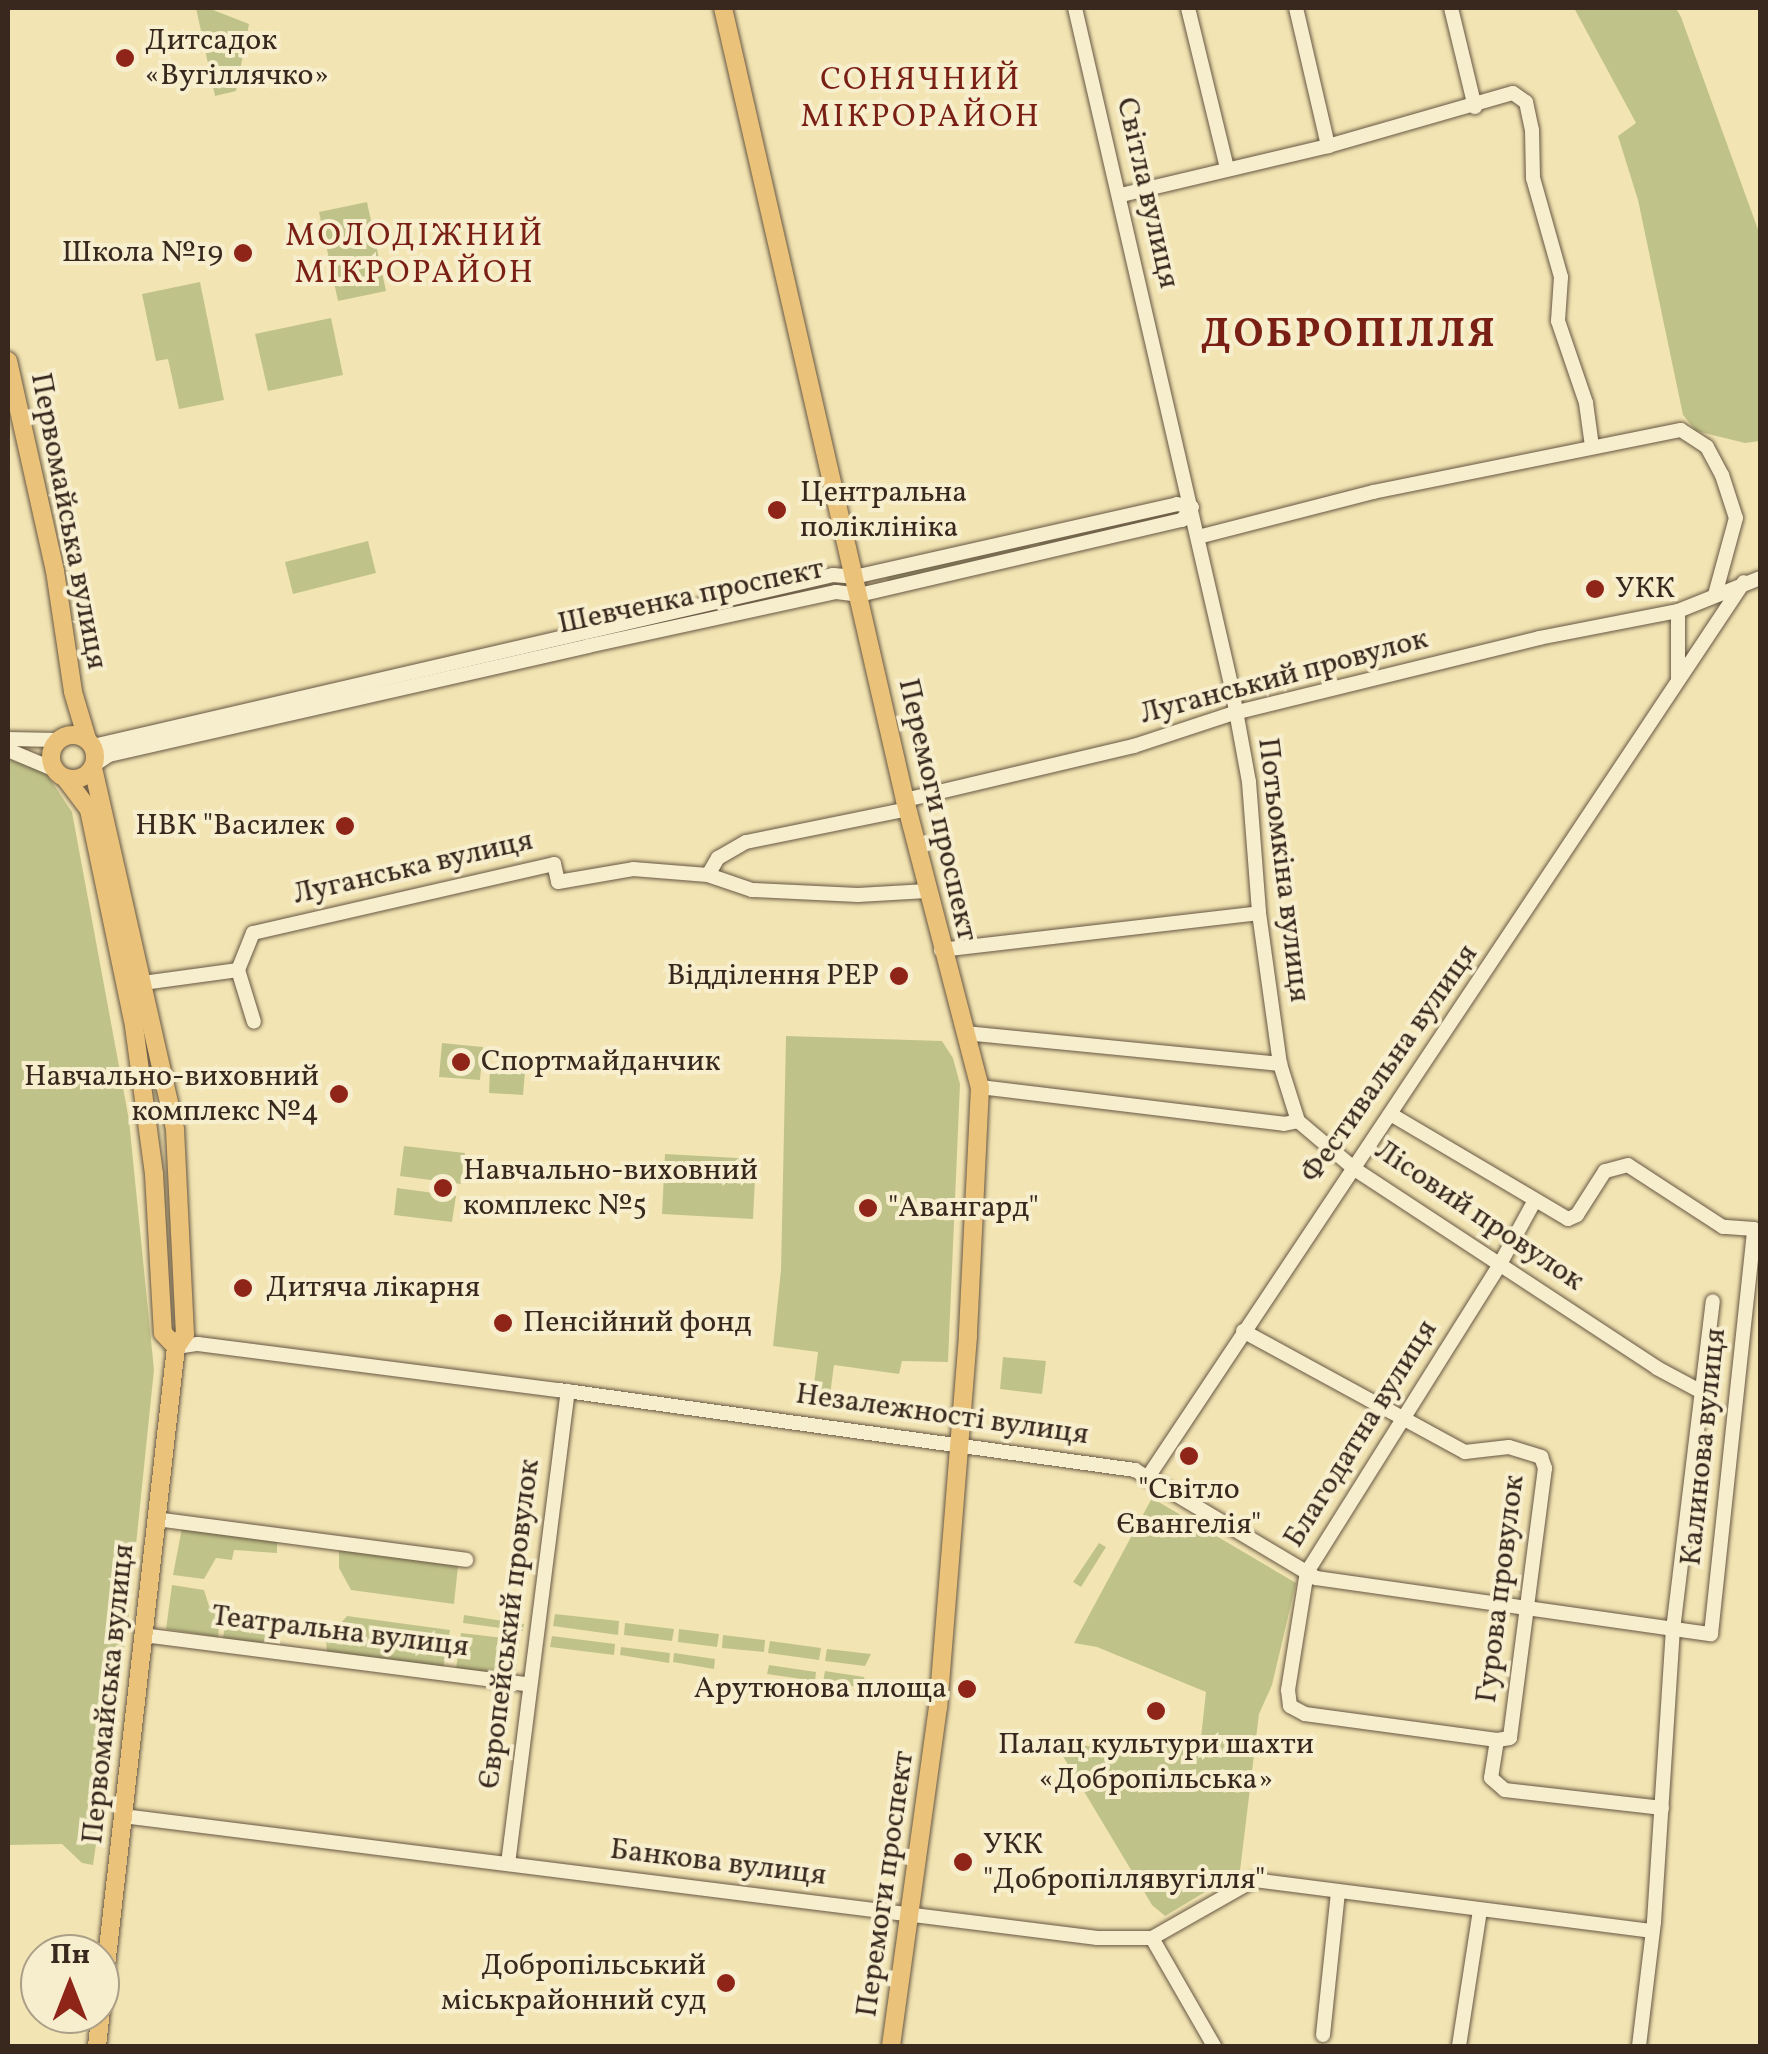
<!DOCTYPE html>
<html>
<head>
<meta charset="utf-8">
<style>
  body { margin:0 }
  #map { position:relative; width:1768px; height:2054px; overflow:hidden; background:#f3e5b3; font-family:Vollkorn,serif }
  div>[style] { position:absolute }
  [style*='--x'] { left:calc(var(--x)*1px); top:calc(var(--y)*1px); width:calc(var(--w)*1px); rotate:calc(var(--a)*1deg) }
  .green>* { inset:0; background:#c0c389 }
  .roads { filter:drop-shadow(0 0 2px #675743) drop-shadow(0 0 2px #675743) }
  .minor>* { height:14px; margin:-7px; padding:0 7px; transform-origin:7px; border-radius:7px; background:#f7eece }
  .major>* { height:18px; margin:-9px; padding:0 9px; transform-origin:9px; border-radius:9px; background:#eac27a }
  .major>.ring { margin:-9px; padding:0; box-sizing:content-box; background:none; border:18px solid #eac27a; border-radius:50% }
  .dots>* { width:28px; height:28px; translate:-50% -50%; box-sizing:border-box; border:5px solid #f7eece; border-radius:50% }
  span { translate:-50% -50%; white-space:nowrap; text-align:center; line-height:1.15; -webkit-text-stroke:8px #f7eece; paint-order:stroke }
  .poi-label { font-size:30px; color:#38281e }
  .left { translate:0 -50%; text-align:left }
  .right { translate:-100% -50%; text-align:right }
  .street-label { font-size:30px; color:#38281e }
  .neighbourhood-label { font-size:32px; color:#7a1f14; letter-spacing:2.5px }
  .district-label { font-size:40px; color:#7a1f14; font-weight:700; letter-spacing:2.5px }
  .frame { position:absolute; inset:0; border:10px solid #38281e; pointer-events:none }
  .north { position:absolute; left:20px; top:1934px; width:100px; height:100px; box-sizing:border-box; background:#f7eece; border:2px solid #ab9f88; border-radius:50%; rotate:0deg; font-size:28px; font-weight:700; line-height:40px; text-align:center; color:#38281e }
  .north::after { content:''; display:block; margin:auto; width:35px; height:45px; background:#8f2418; clip-path:polygon(50% 0,100% 100%,50% 72%,0 100%) }
</style>
</head>
<body>
<div id="map">
  <div class="green">
    <i style="clip-path:polygon(196px 8px,208px 8px,249px 24px,236px 91px,215px 96px)"></i>
    <i style="clip-path:polygon(1574px 8px,1676px 8px,1681px 17px,1760px 235px,1760px 441px,1745px 443px,1696px 431px,1683px 415px,1638px 200px,1618px 136px,1636px 123px)"></i>
    <i style="clip-path:polygon(367px 202px,386px 291px,338px 301px,319px 212px)"></i>
    <i style="clip-path:polygon(200px 282px,224px 400px,179px 409px,168px 359px,156px 361px,142px 294px)"></i>
    <i style="clip-path:polygon(331px 318px,343px 375px,268px 391px,255px 334px)"></i>
    <i style="clip-path:polygon(1176px 508px,1178px 517px,1041px 548px,1038px 540px)"></i>
    <i style="clip-path:polygon(368px 541px,376px 573px,293px 594px,285px 562px)"></i>
    <i style="clip-path:polygon(1029px 543px,1031px 550px,888px 582px,886px 575px)"></i>
    <i style="clip-path:polygon(8px 759px,46px 773px,72px 812px,129px 1120px,154px 1370px,128px 1623px,93px 1865px,82px 1863px,62px 1844px,8px 1845px)"></i>
    <i style="clip-path:polygon(786px 1036px,942px 1041px,953px 1058px,960px 1084px,948px 1362px,902px 1361px,899px 1374px,834px 1365px,830px 1395px,813px 1392px,818px 1352px,773px 1346px,781px 1270px)"></i>
    <i style="clip-path:polygon(442px 1043px,483px 1047px,480px 1080px,439px 1077px)"></i>
    <i style="clip-path:polygon(490px 1070px,525px 1072px,523px 1095px,489px 1093px)"></i>
    <i style="clip-path:polygon(404px 1146px,465px 1153px,461px 1184px,400px 1176px)"></i>
    <i style="clip-path:polygon(665px 1154px,756px 1159px,753px 1219px,662px 1214px)"></i>
    <i style="clip-path:polygon(397px 1188px,456px 1196px,452px 1222px,394px 1215px)"></i>
    <i style="clip-path:polygon(1003px 1357px,1046px 1361px,1042px 1394px,1000px 1389px)"></i>
    <i style="clip-path:polygon(1152px 1498px,1296px 1583px,1272px 1685px,1259px 1714px,1240px 1871px,1165px 1916px,1152px 1905px,1058px 1748px,1061px 1742px,1133px 1753px,1139px 1740px,1200px 1746px,1206px 1692px,1097px 1647px,1074px 1643px)"></i>
    <i style="clip-path:polygon(182px 1528px,277px 1542px,277px 1553px,234px 1550px,232px 1560px,216px 1558px,204px 1579px,173px 1575px)"></i>
    <i style="clip-path:polygon(1099px 1543px,1106px 1547px,1081px 1587px,1073px 1582px)"></i>
    <i style="clip-path:polygon(339px 1550px,458px 1566px,454px 1604px,351px 1590px,339px 1568px)"></i>
    <i style="clip-path:polygon(172px 1585px,204px 1590px,209px 1606px,221px 1609px,218px 1637px,166px 1629px)"></i>
    <i style="clip-path:polygon(555px 1614px,619px 1621px,618px 1635px,553px 1626px)"></i>
    <i style="clip-path:polygon(464px 1615px,524px 1624px,523px 1631px,463px 1623px)"></i>
    <i style="clip-path:polygon(347px 1616px,450px 1630px,443px 1669px,327px 1654px,326px 1640px)"></i>
    <i style="clip-path:polygon(625px 1623px,674px 1629px,672px 1641px,624px 1635px)"></i>
    <i style="clip-path:polygon(238px 1626px,267px 1629px,268px 1643px,223px 1639px,224px 1631px)"></i>
    <i style="clip-path:polygon(679px 1629px,719px 1634px,717px 1647px,678px 1642px)"></i>
    <i style="clip-path:polygon(461px 1633px,520px 1640px,515px 1677px,456px 1669px)"></i>
    <i style="clip-path:polygon(723px 1635px,765px 1640px,764px 1652px,722px 1648px)"></i>
    <i style="clip-path:polygon(552px 1636px,615px 1644px,614px 1655px,550px 1647px)"></i>
    <i style="clip-path:polygon(770px 1641px,821px 1648px,819px 1660px,768px 1653px)"></i>
    <i style="clip-path:polygon(621px 1647px,670px 1653px,669px 1663px,620px 1655px)"></i>
    <i style="clip-path:polygon(827px 1649px,871px 1654px,865px 1666px,825px 1661px)"></i>
    <i style="clip-path:polygon(674px 1653px,715px 1659px,714px 1669px,673px 1662px)"></i>
    <i style="clip-path:polygon(769px 1665px,816px 1672px,815px 1681px,767px 1674px)"></i>
    <i style="clip-path:polygon(825px 1671px,864px 1677px,867px 1688px,823px 1682px)"></i>
  </div>
  <div class="roads">
    <div class="minor">
      <i style="--x:1075;--y:8;--w:694;--a:77.01"></i>
      <i style="--x:1231;--y:684;--w:100;--a:79.6"></i>
      <i style="--x:1249;--y:782;--w:131;--a:85.6"></i>
      <i style="--x:1259;--y:913;--w:152;--a:82.1"></i>
      <i style="--x:1280;--y:1064;--w:60;--a:72.5"></i>
      <i style="--x:1188;--y:8;--w:165;--a:76.3"></i>
      <i style="--x:1296;--y:8;--w:142;--a:76.9"></i>
      <i style="--x:1451;--y:8;--w:102;--a:76.4"></i>
      <i style="--x:1121;--y:195;--w:213;--a:-13.3"></i>
      <i style="--x:1328;--y:146;--w:192;--a:-16"></i>
      <i style="--x:1513;--y:93;--w:16;--a:35"></i>
      <i style="--x:1526;--y:102;--w:29;--a:78"></i>
      <i style="--x:1532;--y:130;--w:48;--a:88.8"></i>
      <i style="--x:1533;--y:178;--w:103;--a:74.2"></i>
      <i style="--x:1561;--y:277;--w:44;--a:93.9"></i>
      <i style="--x:1558;--y:321;--w:87;--a:71.1"></i>
      <i style="--x:1586;--y:403;--w:43;--a:82.1"></i>
      <i style="--x:1198;--y:537;--w:181;--a:-14.4"></i>
      <i style="--x:1373;--y:492;--w:314;--a:-11.4"></i>
      <i style="--x:1681;--y:430;--w:31;--a:33"></i>
      <i style="--x:1707;--y:447;--w:32;--a:62"></i>
      <i style="--x:1722;--y:475;--w:45;--a:72"></i>
      <i style="--x:1736;--y:518;--w:80;--a:105.3"></i>
      <i style="--x:1678;--y:680;--w:69;--a:-90"></i>
      <i style="--x:8;--y:739;--w:50;--a:1.1"></i>
      <i style="--x:93;--y:746;--w:760;--a:-13.01"></i>
      <i style="--x:833;--y:575;--w:21;--a:5"></i>
      <i style="--x:854;--y:577;--w:331;--a:-12.7"></i>
      <i style="--x:1177;--y:504;--w:15;--a:11"></i>
      <i style="--x:8;--y:750;--w:49;--a:22.9"></i>
      <i style="--x:94;--y:765;--w:18;--a:-34"></i>
      <i style="--x:109;--y:755;--w:491;--a:-12.8"></i>
      <i style="--x:588;--y:646;--w:254;--a:-12.3"></i>
      <i style="--x:836;--y:592;--w:23;--a:7"></i>
      <i style="--x:859;--y:595;--w:332;--a:-13.1"></i>
      <i style="--x:1182;--y:520;--w:16;--a:-52"></i>
      <i style="--x:905;--y:800;--w:235;--a:-13.3"></i>
      <i style="--x:1134;--y:746;--w:105;--a:-18.3"></i>
      <i style="--x:1234;--y:713;--w:314;--a:-13.8"></i>
      <i style="--x:1539;--y:638;--w:142;--a:-11"></i>
      <i style="--x:1678;--y:611;--w:88;--a:-21.9"></i>
      <i style="--x:708;--y:875;--w:20;--a:-60"></i>
      <i style="--x:718;--y:858;--w:32;--a:-30"></i>
      <i style="--x:746;--y:842;--w:165;--a:-11.5"></i>
      <i style="--x:941;--y:950;--w:320;--a:-6.6"></i>
      <i style="--x:238;--y:970;--w:54;--a:72.9"></i>
      <i style="--x:143;--y:983;--w:96;--a:-7.8"></i>
      <i style="--x:238;--y:970;--w:40;--a:-68"></i>
      <i style="--x:253;--y:933;--w:309;--a:-12.9"></i>
      <i style="--x:554;--y:864;--w:18;--a:77"></i>
      <i style="--x:558;--y:882;--w:76;--a:-9.8"></i>
      <i style="--x:633;--y:869;--w:75;--a:4.6"></i>
      <i style="--x:708;--y:875;--w:46;--a:18.8"></i>
      <i style="--x:752;--y:890;--w:106;--a:2.7"></i>
      <i style="--x:858;--y:895;--w:69;--a:-3.3"></i>
      <i style="--x:965;--y:1033;--w:317;--a:5.6"></i>
      <i style="--x:980;--y:1087;--w:306;--a:6.9"></i>
      <i style="--x:1284;--y:1124;--w:14;--a:-12"></i>
      <i style="--x:1298;--y:1121;--w:76;--a:40.2"></i>
      <i style="--x:1356;--y:1170;--w:360;--a:33.3"></i>
      <i style="--x:1657;--y:1368;--w:51;--a:28.1"></i>
      <i style="--x:1243;--y:1331;--w:253;--a:28.6"></i>
      <i style="--x:1465;--y:1452;--w:44;--a:-6.5"></i>
      <i style="--x:1509;--y:1447;--w:34;--a:17"></i>
      <i style="--x:1541;--y:1457;--w:12;--a:70"></i>
      <i style="--x:1545;--y:1468;--w:272;--a:97.4"></i>
      <i style="--x:1510;--y:1738;--w:13;--a:171"></i>
      <i style="--x:1497;--y:1740;--w:38;--a:99"></i>
      <i style="--x:1491;--y:1778;--w:18;--a:41"></i>
      <i style="--x:1505;--y:1790;--w:158;--a:6.5"></i>
      <i style="--x:176;--y:1347;--w:22;--a:-8"></i>
      <i style="--x:198;--y:1344;--w:364;--a:7.3"></i>
      <i style="--x:559;--y:1390;--w:582;--a:7.91"></i>
      <i style="--x:1135;--y:1470;--w:211;--a:30.8"></i>
      <i style="--x:1316;--y:1578;--w:399;--a:8.1"></i>
      <i style="--x:1711;--y:1634;--w:407;--a:-83.9"></i>
      <i style="--x:1754;--y:1229;--w:31;--a:-176"></i>
      <i style="--x:1723;--y:1227;--w:113;--a:-146.9"></i>
      <i style="--x:1628;--y:1165;--w:24;--a:165"></i>
      <i style="--x:1605;--y:1171;--w:52;--a:122.5"></i>
      <i style="--x:1577;--y:1215;--w:10;--a:156"></i>
      <i style="--x:1568;--y:1219;--w:204;--a:-149.4"></i>
      <i style="--x:1148;--y:1477;--w:1075;--a:-56.34"></i>
      <i style="--x:156;--y:1519;--w:313;--a:7.5"></i>
      <i style="--x:143;--y:1635;--w:388;--a:7.3"></i>
      <i style="--x:1497;--y:1740;--w:194;--a:-172.3"></i>
      <i style="--x:1305;--y:1714;--w:17;--a:-152"></i>
      <i style="--x:1290;--y:1706;--w:16;--a:-97"></i>
      <i style="--x:1288;--y:1690;--w:120;--a:-80.9"></i>
      <i style="--x:1307;--y:1572;--w:363;--a:-57.9"></i>
      <i style="--x:1500;--y:1264;--w:71;--a:-61.3"></i>
      <i style="--x:123;--y:1816;--w:982;--a:7.14"></i>
      <i style="--x:1097;--y:1938;--w:55;--a:0"></i>
      <i style="--x:1152;--y:1938;--w:117;--a:-29.6"></i>
      <i style="--x:1254;--y:1880;--w:399;--a:7.3"></i>
      <i style="--x:508;--y:1864;--w:477;--a:-82.8"></i>
      <i style="--x:1152;--y:1938;--w:125;--a:60.1"></i>
      <i style="--x:1323;--y:2035;--w:144;--a:-84"></i>
      <i style="--x:1459;--y:2046;--w:137;--a:-81.2"></i>
      <i style="--x:1639;--y:2046;--w:125;--a:-83.1"></i>
      <i style="--x:1654;--y:1922;--w:293;--a:-86.3"></i>
      <i style="--x:1673;--y:1630;--w:331;--a:-83.1"></i>
    </div>
    <div class="major">
      <i style="--x:723;--y:8;--w:813;--a:77.06"></i>
      <i style="--x:905;--y:800;--w:297;--a:75.4"></i>
      <i style="--x:980;--y:1087;--w:249;--a:92.8"></i>
      <i style="--x:968;--y:1336;--w:372;--a:94.6"></i>
      <i style="--x:938;--y:1707;--w:342;--a:97.9"></i>
      <i style="--x:8;--y:361;--w:215;--a:77.4"></i>
      <i style="--x:55;--y:571;--w:122;--a:81.5"></i>
      <i style="--x:73;--y:692;--w:49;--a:73.4"></i>
      <i class="ring" style="left:51px;top:735px;width:26px;height:26px"></i>
      <i style="--x:93;--y:768;--w:371;--a:77.2"></i>
      <i style="--x:175;--y:1130;--w:204;--a:87.2"></i>
      <i style="--x:185;--y:1334;--w:16;--a:125"></i>
      <i style="--x:176;--y:1347;--w:703;--a:96.45"></i>
      <i style="--x:66;--y:779;--w:39;--a:53"></i>
      <i style="--x:89;--y:810;--w:221;--a:78.2"></i>
      <i style="--x:134;--y:1026;--w:149;--a:82.3"></i>
      <i style="--x:154;--y:1174;--w:159;--a:86.8"></i>
      <i style="--x:163;--y:1333;--w:19;--a:47"></i>
    </div>
  </div>
  <div class="dots">
    <i style="left:125px;top:58px;background:#8f2418"></i>
    <i style="left:243px;top:253px;background:#8f2418"></i>
    <i style="left:777px;top:510px;background:#8f2418"></i>
    <i style="left:1595px;top:589px;background:#8f2418"></i>
    <i style="left:345px;top:826px;background:#8f2418"></i>
    <i style="left:899px;top:976px;background:#8f2418"></i>
    <i style="left:461px;top:1062px;background:#8f2418"></i>
    <i style="left:339px;top:1094px;background:#8f2418"></i>
    <i style="left:443px;top:1188px;background:#8f2418"></i>
    <i style="left:868px;top:1208px;background:#8f2418"></i>
    <i style="left:243px;top:1288px;background:#8f2418"></i>
    <i style="left:503px;top:1323px;background:#8f2418"></i>
    <i style="left:1189px;top:1456px;background:#8f2418"></i>
    <i style="left:967px;top:1689px;background:#8f2418"></i>
    <i style="left:1156px;top:1711px;background:#8f2418"></i>
    <i style="left:963px;top:1862px;background:#8f2418"></i>
    <i style="left:726px;top:1983px;background:#8f2418"></i>
  </div>
  <div class="poi-label">
    <span class="left" style="left:145px;top:58px">Дитсадок<br>«Вугіллячко»</span>
    <span class="right" style="left:223px;top:253px">Школа №19</span>
    <span class="left" style="left:800px;top:510px">Центральна<br>поліклініка</span>
    <span class="left" style="left:1615px;top:589px">УКК</span>
    <span class="right" style="left:325px;top:826px">НВК "Василек</span>
    <span class="right" style="left:879px;top:976px">Відділення РЕР</span>
    <span class="left" style="left:481px;top:1062px">Спортмайданчик</span>
    <span class="right" style="left:319px;top:1094px">Навчально-виховний<br>комплекс №4</span>
    <span class="left" style="left:463px;top:1188px">Навчально-виховний<br>комплекс №5</span>
    <span class="left" style="left:888px;top:1208px">"Авангард"</span>
    <span class="left" style="left:266px;top:1288px">Дитяча лікарня</span>
    <span class="left" style="left:523px;top:1323px">Пенсійний фонд</span>
    <span style="left:1189px;top:1507px">"Світло<br>Євангелія"</span>
    <span class="right" style="left:947px;top:1689px">Арутюнова площа</span>
    <span style="left:1156px;top:1762px">Палац культури шахти<br>«Добропільська»</span>
    <span class="left" style="left:983px;top:1862px">УКК<br>"Добропіллявугілля"</span>
    <span class="right" style="left:706px;top:1983px">Добропільський<br>міськрайонний суд</span>
  </div>
  <div class="street-label">
    <span style="left:1147px;top:193px;rotate:77deg">Світла вулиця</span>
    <span style="left:68px;top:521px;rotate:79deg">Первомайська вулиця</span>
    <span style="left:691px;top:597px;rotate:-12deg">Шевченка проспект</span>
    <span style="left:1284px;top:677px;rotate:-15deg">Луганський провулок</span>
    <span style="left:937px;top:810px;rotate:77deg">Перемоги проспект</span>
    <span style="left:413px;top:868px;rotate:-13deg">Луганська вулиця</span>
    <span style="left:1283px;top:870px;rotate:83deg">Потьомкіна вулиця</span>
    <span style="left:1390px;top:1064px;rotate:-55deg">Фестивальна вулиця</span>
    <span style="left:1479px;top:1216px;rotate:34deg">Лісовий провулок</span>
    <span style="left:942px;top:1415px;rotate:8deg">Незалежності вулиця</span>
    <span style="left:1361px;top:1434px;rotate:-58deg">Благодатна вулиця</span>
    <span style="left:1704px;top:1447px;rotate:-84deg">Калинова вулиця</span>
    <span style="left:1501px;top:1589px;rotate:-83deg">Гурова провулок</span>
    <span style="left:510px;top:1624px;rotate:-83deg">Європейський провулок</span>
    <span style="left:340px;top:1632px;rotate:7deg">Театральна вулиця</span>
    <span style="left:109px;top:1694px;rotate:-84deg">Первомайська вулиця</span>
    <span style="left:718px;top:1863px;rotate:7deg">Банкова вулиця</span>
    <span style="left:886px;top:1884px;rotate:-82deg">Перемоги проспект</span>
  </div>
  <div class="neighbourhood-label">
    <span style="left:921px;top:100px">СОНЯЧНИЙ<br>МІКРОРАЙОН</span>
    <span style="left:415px;top:256px">МОЛОДІЖНИЙ<br>МІКРОРАЙОН</span>
  </div>
  <div class="district-label">
    <span style="left:1349px;top:336px">ДОБРОПІЛЛЯ</span>
  </div>
  <div class="frame"></div>
  <div class="north">Пн</div>
</div>
</body>
</html>
